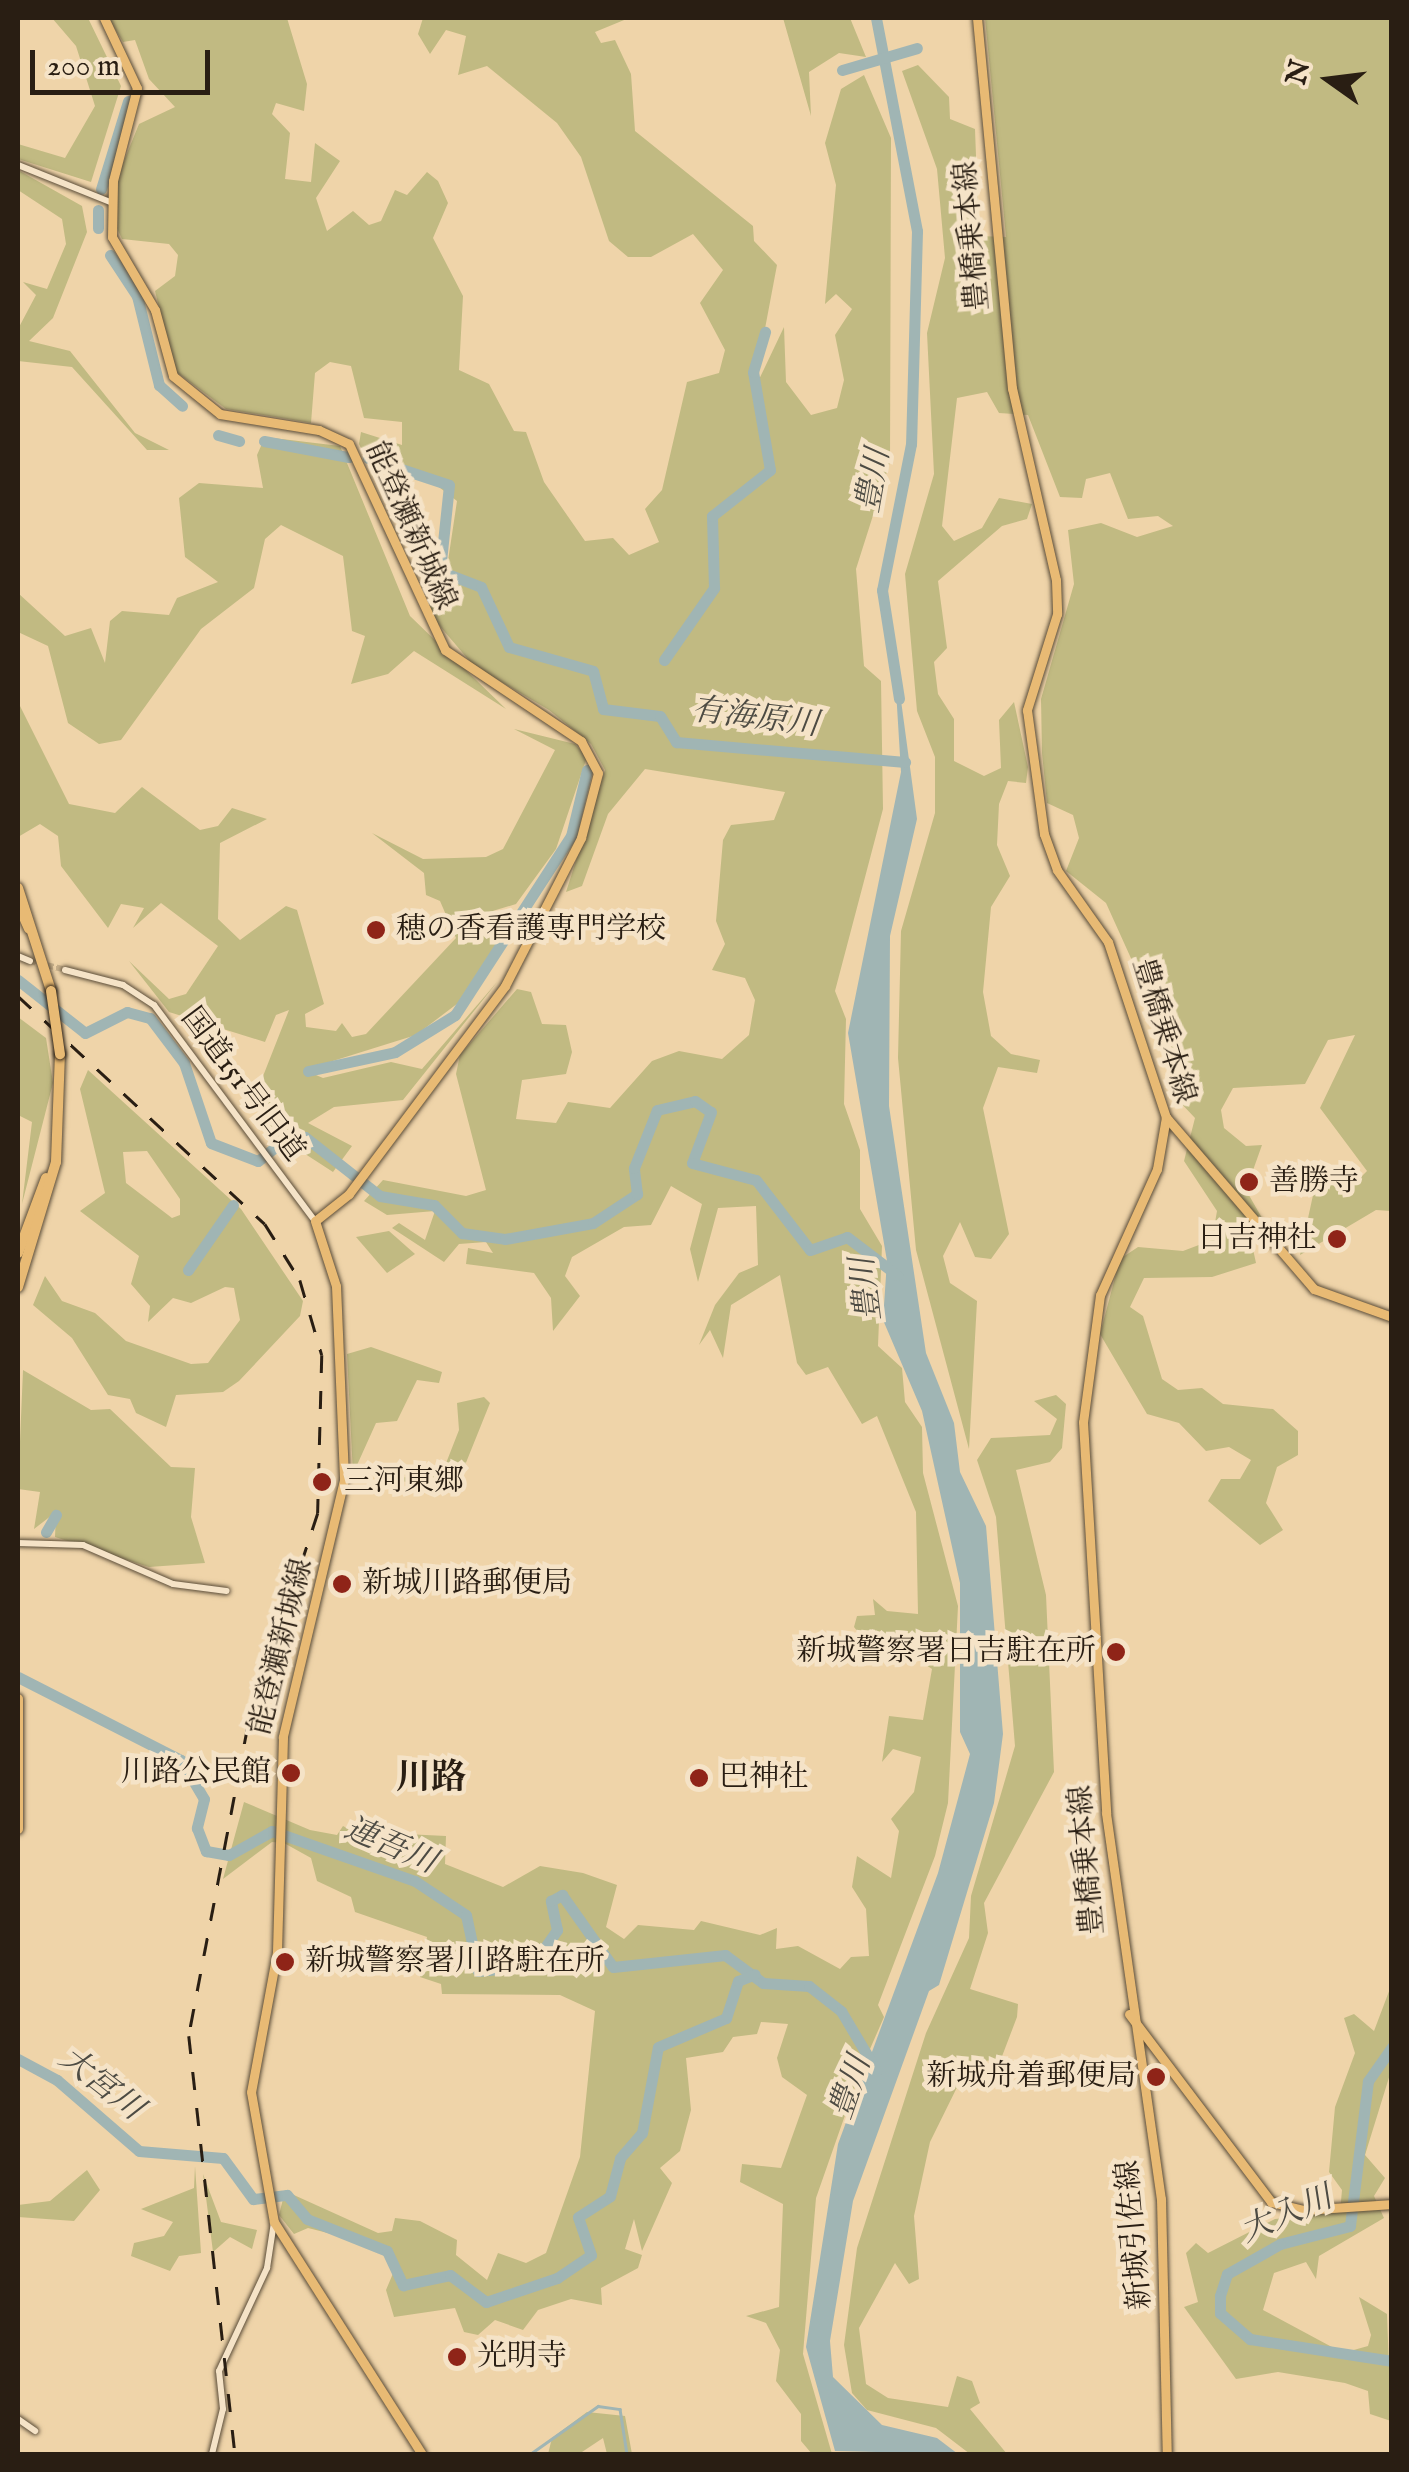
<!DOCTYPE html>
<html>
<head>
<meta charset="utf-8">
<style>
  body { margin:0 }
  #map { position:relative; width:1409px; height:2472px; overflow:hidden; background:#efd4a9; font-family:"IM FELL English","Noto Serif JP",serif }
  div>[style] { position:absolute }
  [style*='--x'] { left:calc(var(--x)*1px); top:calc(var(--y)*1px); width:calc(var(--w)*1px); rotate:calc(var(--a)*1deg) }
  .green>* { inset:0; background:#c1ba82 }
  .water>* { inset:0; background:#a0b5b4 }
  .stream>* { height:2.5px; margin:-1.25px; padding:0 1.25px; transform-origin:1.25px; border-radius:1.25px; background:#a0b5b4 }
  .river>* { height:11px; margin:-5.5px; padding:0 5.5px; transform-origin:5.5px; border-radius:5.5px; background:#a0b5b4 }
  .minor-tunnel>* { height:6px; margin-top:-3px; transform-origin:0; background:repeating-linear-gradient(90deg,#c7b08b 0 6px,transparent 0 9px) }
  .roads { filter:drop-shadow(0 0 2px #5a4c38) drop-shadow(0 0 2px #5a4c38) }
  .minor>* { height:6px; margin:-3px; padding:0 3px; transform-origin:3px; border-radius:3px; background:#f5e3c7 }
  .major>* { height:9px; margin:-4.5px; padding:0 4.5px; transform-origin:4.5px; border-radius:4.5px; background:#e8ba74 }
  .highway>* { height:10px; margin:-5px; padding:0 5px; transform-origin:5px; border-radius:5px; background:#e8ba74 }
  .rail>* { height:2.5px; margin-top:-1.25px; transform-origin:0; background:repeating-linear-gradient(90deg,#291e13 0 18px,transparent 0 36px) }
  .bridges { filter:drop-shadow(0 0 2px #291e13) drop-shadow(0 0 2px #291e13) }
  .highway-bridge>* { height:10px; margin:-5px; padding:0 5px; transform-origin:5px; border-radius:5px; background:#e8ba74 }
  .dots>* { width:28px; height:28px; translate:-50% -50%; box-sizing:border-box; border:5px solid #f5e3c7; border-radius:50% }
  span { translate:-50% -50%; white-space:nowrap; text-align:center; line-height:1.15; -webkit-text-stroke:9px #f5e3c7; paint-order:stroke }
  .street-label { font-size:30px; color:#291e13 }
  .poi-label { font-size:30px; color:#291e13 }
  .left { translate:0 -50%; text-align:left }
  .right { translate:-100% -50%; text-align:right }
  .water-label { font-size:32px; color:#4d4b43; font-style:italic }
  .quarter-label { font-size:35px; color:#291e13; font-weight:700 }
  .frame { position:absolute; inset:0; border:20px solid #291e13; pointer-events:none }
  .north { position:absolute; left:1279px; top:30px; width:100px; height:100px; -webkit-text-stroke:8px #f5e3c7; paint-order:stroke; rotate:284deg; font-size:28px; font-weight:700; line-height:40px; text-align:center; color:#291e13 }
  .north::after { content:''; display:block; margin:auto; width:35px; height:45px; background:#291e13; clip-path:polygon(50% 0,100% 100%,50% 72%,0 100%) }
  .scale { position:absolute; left:30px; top:50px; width:180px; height:45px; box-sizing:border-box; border:5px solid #291e13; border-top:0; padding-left:12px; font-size:30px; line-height:35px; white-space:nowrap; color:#291e13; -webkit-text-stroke:8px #f5e3c7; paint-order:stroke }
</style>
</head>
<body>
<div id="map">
  <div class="green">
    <i style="clip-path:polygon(52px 18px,88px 18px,121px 86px,91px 182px,18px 159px,18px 144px,65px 158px,95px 106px,76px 46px)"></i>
    <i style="clip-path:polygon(108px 18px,287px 18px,307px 84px,304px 111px,276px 103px,272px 114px,290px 133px,285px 179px,311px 182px,315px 143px,340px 161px,316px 198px,327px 231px,353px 211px,369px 225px,381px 221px,395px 190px,407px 195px,427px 172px,438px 181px,448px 203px,433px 238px,463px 296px,459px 370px,489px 384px,514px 431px,526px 432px,544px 482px,585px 541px,613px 538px,629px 555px,659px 542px,645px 509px,662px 490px,687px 382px,719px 373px,725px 350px,700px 303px,723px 270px,693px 234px,651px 257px,628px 257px,609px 241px,581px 157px,557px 123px,487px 66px,458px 75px,466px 36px,446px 30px,430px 54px,418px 34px,423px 18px,629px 18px,595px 32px,601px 43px,615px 40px,631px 74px,635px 131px,753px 226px,754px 241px,777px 265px,753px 392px,784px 327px,786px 382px,811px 415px,837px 408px,844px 380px,835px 335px,852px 309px,836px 294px,825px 304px,836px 185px,825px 143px,841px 89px,864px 75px,891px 138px,890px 462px,856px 569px,864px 666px,881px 681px,883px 809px,835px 991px,846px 1019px,844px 1104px,860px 1150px,860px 1209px,882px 1246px,878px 1346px,902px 1368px,905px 1402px,922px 1427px,923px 1473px,958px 1606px,948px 1803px,935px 1856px,878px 2005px,884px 2017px,870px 2049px,854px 2061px,857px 2081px,816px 2198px,803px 2354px,832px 2454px,812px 2454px,801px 2441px,801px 2414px,776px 2381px,780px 2350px,766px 2323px,746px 2316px,779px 2307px,783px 2204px,740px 2182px,742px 2164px,781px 2168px,807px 2095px,782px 2077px,777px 2058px,788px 2024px,761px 2022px,757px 2034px,733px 2037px,723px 2052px,686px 2058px,691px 2110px,680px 2151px,660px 2168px,672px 2183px,642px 2251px,634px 2219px,625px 2249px,642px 2255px,638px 2268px,601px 2288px,602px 2305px,571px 2299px,538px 2310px,523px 2330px,495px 2320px,478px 2335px,464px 2332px,455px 2308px,394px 2317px,386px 2290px,397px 2264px,387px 2248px,308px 2228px,294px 2234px,279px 2215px,285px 2191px,378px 2233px,392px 2231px,395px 2218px,420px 2221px,457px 2240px,456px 2255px,487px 2280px,498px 2253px,526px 2263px,546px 2253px,580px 2157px,595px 2011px,560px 1995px,442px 1994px,441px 1984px,420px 1977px,427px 1937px,355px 1912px,351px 1897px,317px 1881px,311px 1858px,284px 1843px,272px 1842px,223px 1879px,244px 1802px,310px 1830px,337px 1835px,343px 1826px,388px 1850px,405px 1834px,446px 1836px,445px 1864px,503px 1887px,540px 1866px,583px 1873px,617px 1885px,606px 1927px,624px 1939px,638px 1925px,694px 1930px,701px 1921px,760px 1935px,777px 1928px,776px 1949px,798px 1946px,840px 1969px,851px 1957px,869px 1956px,866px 1909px,852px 1887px,857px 1856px,891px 1878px,899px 1831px,891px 1819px,914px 1792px,921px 1757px,893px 1749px,882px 1762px,889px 1716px,923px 1720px,932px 1669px,902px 1649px,869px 1646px,854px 1627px,857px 1616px,875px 1615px,873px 1599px,887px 1611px,918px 1614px,916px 1512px,877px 1416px,862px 1424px,828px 1367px,806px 1375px,797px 1363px,780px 1275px,731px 1305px,723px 1358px,710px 1330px,699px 1345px,715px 1305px,739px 1273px,758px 1265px,756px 1206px,718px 1208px,698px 1282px,690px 1249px,702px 1204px,671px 1186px,651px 1225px,624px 1227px,572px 1257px,565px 1276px,580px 1296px,553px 1331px,551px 1298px,534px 1273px,466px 1264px,468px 1248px,493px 1253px,486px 1242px,459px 1244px,444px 1262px,392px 1228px,399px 1223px,425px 1240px,435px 1211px,387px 1215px,364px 1201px,383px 1180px,466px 1196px,486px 1190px,456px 1074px,460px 1055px,517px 989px,531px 992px,542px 1024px,566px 1025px,572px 1052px,566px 1074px,522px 1080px,516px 1119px,556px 1123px,568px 1102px,610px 1108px,652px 1061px,679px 1051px,722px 1059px,749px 1035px,755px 1000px,745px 978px,712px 970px,725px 944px,716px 921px,723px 840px,731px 825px,774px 820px,785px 792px,645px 769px,608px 814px,582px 886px,566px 892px,605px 770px,591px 744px,549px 710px,473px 665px,427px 611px,445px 581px,457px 501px,422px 474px,371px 468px,359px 444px,361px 432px,402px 445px,402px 422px,364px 418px,351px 366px,330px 362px,315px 373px,311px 423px,226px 409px,175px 371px,155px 291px,175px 276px,178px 255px,169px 244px,122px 239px,114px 222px,115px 183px,139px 124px,175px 107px,149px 79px,135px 40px,123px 42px)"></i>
    <i style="clip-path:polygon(783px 18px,850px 18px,866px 57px,839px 53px,809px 72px,811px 116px)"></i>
    <i style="clip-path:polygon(985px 18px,1391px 18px,1391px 1211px,1376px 1210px,1300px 1255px,1315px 1186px,1323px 1176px,1357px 1181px,1367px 1171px,1320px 1108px,1355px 1035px,1328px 1040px,1305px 1084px,1233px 1088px,1221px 1110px,1224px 1128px,1246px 1146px,1262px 1145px,1246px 1190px,1262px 1218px,1251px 1240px,1256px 1263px,1212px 1277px,1144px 1278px,1130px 1307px,1143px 1316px,1162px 1379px,1178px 1390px,1202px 1388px,1223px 1404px,1273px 1409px,1298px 1431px,1298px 1455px,1277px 1467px,1266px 1503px,1283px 1530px,1260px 1545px,1208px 1501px,1221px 1479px,1240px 1479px,1251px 1460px,1229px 1447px,1206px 1451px,1179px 1423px,1147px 1414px,1100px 1334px,1120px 1259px,1138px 1247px,1183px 1251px,1212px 1240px,1217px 1211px,1184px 1161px,1195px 1118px,1177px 1099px,1186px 1080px,1106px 903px,1066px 871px,1079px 838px,1073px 815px,1047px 803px,1042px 753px,1041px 699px,1074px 584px,1068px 530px,1101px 523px,1137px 537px,1173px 526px,1158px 516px,1128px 519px,1110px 473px,1086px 479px,1082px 498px,1060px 497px,1028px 415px,999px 413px,987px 392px,957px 398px,942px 526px,954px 541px,982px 528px,999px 498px,1032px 504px,1027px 519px,1002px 526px,938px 581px,947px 648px,934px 662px,938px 694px,954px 719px,954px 761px,984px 776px,1001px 768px,999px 720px,1014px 702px,1028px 767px,1026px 783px,1008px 781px,999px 804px,997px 845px,1010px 876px,991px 907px,983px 992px,991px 1036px,1011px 1054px,1040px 1060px,1037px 1073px,998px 1067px,983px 1108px,1009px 1234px,991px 1259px,975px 1257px,960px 1222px,943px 1256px,950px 1283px,977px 1301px,969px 1449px,916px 1250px,898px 1058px,901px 931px,935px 813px,935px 757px,917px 711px,905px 574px,934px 474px,927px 333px,945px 258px,937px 169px,902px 71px,918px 65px,949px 97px,950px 119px,975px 129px,979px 236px,1006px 237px)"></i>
    <i style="clip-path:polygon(18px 170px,82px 206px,87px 232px,53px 318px,29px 341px,70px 351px,135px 433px,169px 450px,147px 450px,72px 367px,18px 361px,18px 329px,36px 295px,23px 282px,47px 289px,66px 244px,62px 219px,18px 190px)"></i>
    <i style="clip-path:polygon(265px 437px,340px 446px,410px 616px,506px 709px,414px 651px,388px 674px,351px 684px,365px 636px,352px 631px,343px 556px,281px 525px,265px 539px,254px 588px,201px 629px,121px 740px,99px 744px,68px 723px,48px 646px,18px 632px,18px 593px,65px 636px,91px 628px,105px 663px,110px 621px,122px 611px,169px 615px,177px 598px,218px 582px,185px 557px,179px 498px,199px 483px,263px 488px,257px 455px)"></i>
    <i style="clip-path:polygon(18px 702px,69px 804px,115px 813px,142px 787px,200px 830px,218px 826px,232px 808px,267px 819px,220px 843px,218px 919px,240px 940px,286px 906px,297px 910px,324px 1004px,305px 1014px,306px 1027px,336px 1031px,342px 1023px,352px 1037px,366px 1034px,456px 938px,440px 901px,426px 895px,424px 873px,372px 833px,423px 859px,486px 857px,503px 849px,555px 750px,514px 729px,575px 744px,587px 757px,556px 849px,516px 904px,486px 913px,501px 940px,466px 997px,416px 1035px,304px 1070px,323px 1078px,391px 1062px,422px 1069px,498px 981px,403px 1100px,334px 1107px,308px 1123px,352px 1146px,333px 1172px,262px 1126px,256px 1094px,289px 1010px,276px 1015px,265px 1042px,169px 1012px,129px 961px,169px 999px,186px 994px,218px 946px,161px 903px,133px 928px,144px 908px,121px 904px,108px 928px,61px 866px,58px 836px,40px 824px,18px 837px)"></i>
    <i style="clip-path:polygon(18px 1017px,46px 1038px,53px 1083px,22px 1204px,32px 1122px,18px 1115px)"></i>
    <i style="clip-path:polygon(evenodd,88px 1070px,241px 1209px,303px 1301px,300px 1316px,239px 1381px,223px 1392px,176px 1395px,166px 1427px,136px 1413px,130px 1399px,108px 1395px,72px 1338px,33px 1305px,45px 1276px,62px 1301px,95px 1313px,126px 1341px,191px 1364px,208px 1363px,240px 1320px,234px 1288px,225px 1287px,191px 1303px,173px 1298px,148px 1322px,150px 1306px,131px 1284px,139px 1256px,80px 1211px,105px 1193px,80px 1089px,88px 1070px,147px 1151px,180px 1199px,180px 1215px,172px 1218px,126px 1183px,123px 1152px,147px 1151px)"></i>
    <i style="clip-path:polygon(389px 1231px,415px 1254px,387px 1273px,356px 1237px)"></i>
    <i style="clip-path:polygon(371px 1347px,442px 1372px,439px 1383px,417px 1380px,397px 1421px,376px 1423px,353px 1474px,347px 1354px)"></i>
    <i style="clip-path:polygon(23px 1370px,91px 1410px,110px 1409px,171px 1467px,195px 1468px,191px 1517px,205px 1563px,149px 1567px,55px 1537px,56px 1512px,34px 1529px,40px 1492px,18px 1489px)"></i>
    <i style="clip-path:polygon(1056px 1395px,1066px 1404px,1062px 1448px,1050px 1462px,1016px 1470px,1046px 1595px,1054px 1772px,984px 1903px,988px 1933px,970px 1989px,1018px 2004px,1017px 2017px,1001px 2059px,969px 2063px,930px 2142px,914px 2216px,919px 2279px,909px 2284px,895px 2263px,859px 2328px,866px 2384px,888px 2398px,948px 2407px,957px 2376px,972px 2381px,980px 2403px,970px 2409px,1007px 2454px,970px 2454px,936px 2428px,867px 2410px,852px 2393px,844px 2345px,857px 2248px,926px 2033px,969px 1938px,971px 1896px,1015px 1746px,996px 1517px,977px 1460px,991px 1438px,1050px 1435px,1057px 1419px,1034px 1401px)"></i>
    <i style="clip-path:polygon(484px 1397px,490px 1403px,455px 1490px,383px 1478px,441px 1476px,459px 1430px,457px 1403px)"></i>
    <i style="clip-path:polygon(1391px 1986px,1391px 2071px,1365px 2155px,1385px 2178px,1374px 2196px,1384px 2218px,1319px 2256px,1316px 2279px,1306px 2262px,1274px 2273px,1263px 2310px,1343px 2353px,1368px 2346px,1371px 2335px,1359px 2297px,1387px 2314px,1391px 2421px,1370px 2414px,1368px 2391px,1345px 2383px,1278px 2372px,1236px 2379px,1184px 2307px,1198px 2302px,1186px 2253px,1196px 2243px,1208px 2253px,1275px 2219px,1340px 2212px,1342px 2190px,1329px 2172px,1335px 2107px,1355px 2053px,1344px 2018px,1354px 2014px,1374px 2031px)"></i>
    <i style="clip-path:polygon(195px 2166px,201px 2253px,179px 2256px,170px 2271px,131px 2256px,134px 2243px,164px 2236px,173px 2222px,141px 2209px,194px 2188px)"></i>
    <i style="clip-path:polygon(87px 2170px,100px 2190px,74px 2221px,18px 2217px,18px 2205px,50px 2201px)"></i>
    <i style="clip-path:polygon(203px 2174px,221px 2222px,257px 2230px,252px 2249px,230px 2237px,213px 2252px)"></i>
    <i style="clip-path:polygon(587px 2412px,625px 2416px,632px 2454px,607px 2454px,603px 2438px,579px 2454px,548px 2454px,552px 2438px)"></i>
  </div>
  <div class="water">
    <i style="clip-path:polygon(893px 641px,917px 819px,890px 936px,889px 1106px,926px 1353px,954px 1423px,960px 1472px,986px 1526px,1003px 1734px,994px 1803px,939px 1985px,929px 1991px,853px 2201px,830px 2341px,833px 2377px,882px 2425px,937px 2438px,958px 2454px,835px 2451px,806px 2347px,838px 2144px,938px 1873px,970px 1754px,960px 1732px,960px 1583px,922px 1411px,883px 1320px,887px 1261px,848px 1033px,901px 772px)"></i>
  </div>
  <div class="stream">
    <i style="--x:530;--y:2454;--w:83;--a:-35.2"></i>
    <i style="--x:598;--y:2406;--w:22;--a:8"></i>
    <i style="--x:620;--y:2409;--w:46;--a:81.2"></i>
  </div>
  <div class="river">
    <i style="--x:876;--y:18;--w:217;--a:79.1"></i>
    <i style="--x:917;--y:231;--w:213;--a:91.6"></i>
    <i style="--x:911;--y:444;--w:149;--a:101.2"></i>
    <i style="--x:882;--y:590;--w:110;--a:81.1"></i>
    <i style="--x:842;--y:70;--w:78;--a:-16.3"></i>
    <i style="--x:101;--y:189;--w:92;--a:-72.9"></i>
    <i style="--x:98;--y:210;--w:18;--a:90"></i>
    <i style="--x:110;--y:255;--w:49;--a:56.6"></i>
    <i style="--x:137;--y:296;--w:92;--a:76.1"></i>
    <i style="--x:159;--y:385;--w:31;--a:42"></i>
    <i style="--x:218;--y:435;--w:22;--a:16"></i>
    <i style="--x:264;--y:441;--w:86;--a:10.8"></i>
    <i style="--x:368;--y:458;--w:85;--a:18.4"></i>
    <i style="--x:449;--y:485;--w:86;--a:96"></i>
    <i style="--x:440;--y:571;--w:44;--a:21.3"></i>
    <i style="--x:481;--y:587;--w:66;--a:65"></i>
    <i style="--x:509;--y:647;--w:87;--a:15.9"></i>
    <i style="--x:593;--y:671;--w:39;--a:75"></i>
    <i style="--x:603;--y:709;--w:57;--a:7"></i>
    <i style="--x:660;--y:716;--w:31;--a:58"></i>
    <i style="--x:676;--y:742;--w:230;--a:5"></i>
    <i style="--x:664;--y:660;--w:88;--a:-55.2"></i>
    <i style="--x:714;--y:588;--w:72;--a:-91.6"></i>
    <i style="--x:712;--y:516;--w:74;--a:-38.4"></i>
    <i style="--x:770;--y:470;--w:99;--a:-99.8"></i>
    <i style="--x:753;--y:372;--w:42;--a:-73.3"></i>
    <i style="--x:18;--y:980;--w:85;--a:38.3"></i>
    <i style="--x:85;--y:1033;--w:47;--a:-26.6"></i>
    <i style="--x:127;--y:1012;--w:24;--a:15"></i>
    <i style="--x:150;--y:1018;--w:56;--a:52.9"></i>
    <i style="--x:184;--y:1063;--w:84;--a:71.4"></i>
    <i style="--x:211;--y:1143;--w:50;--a:21"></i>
    <i style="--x:258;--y:1161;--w:36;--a:-39"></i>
    <i style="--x:286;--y:1138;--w:19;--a:-3"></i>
    <i style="--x:305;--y:1137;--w:95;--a:38.2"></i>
    <i style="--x:380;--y:1196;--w:55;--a:9.5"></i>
    <i style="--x:434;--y:1205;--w:40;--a:45"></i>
    <i style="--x:462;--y:1233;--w:43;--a:7.9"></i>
    <i style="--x:505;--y:1239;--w:89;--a:-10.3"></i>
    <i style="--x:593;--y:1223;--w:53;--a:-33.4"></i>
    <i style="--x:637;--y:1194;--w:26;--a:-97"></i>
    <i style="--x:634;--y:1168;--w:62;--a:-68.4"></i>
    <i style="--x:657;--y:1110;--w:39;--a:-13"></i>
    <i style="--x:695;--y:1101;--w:19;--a:35"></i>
    <i style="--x:711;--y:1112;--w:54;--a:110.4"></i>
    <i style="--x:692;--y:1163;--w:66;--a:14.9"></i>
    <i style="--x:756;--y:1180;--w:88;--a:52.4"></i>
    <i style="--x:810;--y:1250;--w:39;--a:-19"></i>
    <i style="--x:847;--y:1237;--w:63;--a:37.2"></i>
    <i style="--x:308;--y:1071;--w:89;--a:-12.3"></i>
    <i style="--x:395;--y:1052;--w:70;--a:-31.7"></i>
    <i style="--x:455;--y:1015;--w:213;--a:-57.1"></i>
    <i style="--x:571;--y:836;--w:68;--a:-76.4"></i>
    <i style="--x:188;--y:1270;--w:79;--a:-55.3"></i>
    <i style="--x:46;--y:1532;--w:20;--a:-60"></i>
    <i style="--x:18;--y:1677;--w:183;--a:27"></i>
    <i style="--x:181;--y:1760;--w:45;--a:59.5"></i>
    <i style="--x:204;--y:1799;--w:30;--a:104"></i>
    <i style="--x:197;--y:1828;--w:25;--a:69"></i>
    <i style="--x:206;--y:1851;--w:23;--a:10"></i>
    <i style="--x:229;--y:1855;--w:49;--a:-29.2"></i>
    <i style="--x:272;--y:1831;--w:151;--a:19.3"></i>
    <i style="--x:415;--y:1881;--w:61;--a:33.7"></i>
    <i style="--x:466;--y:1915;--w:57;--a:77.9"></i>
    <i style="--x:478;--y:1971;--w:54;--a:-5.3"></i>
    <i style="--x:532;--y:1966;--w:44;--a:-55.2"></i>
    <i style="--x:557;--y:1930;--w:30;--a:-102"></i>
    <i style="--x:551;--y:1901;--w:13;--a:-29"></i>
    <i style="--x:562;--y:1895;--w:88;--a:54.7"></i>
    <i style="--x:613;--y:1967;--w:113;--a:-6.1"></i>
    <i style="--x:725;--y:1955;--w:47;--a:36.4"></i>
    <i style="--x:763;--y:1983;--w:46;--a:3.7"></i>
    <i style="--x:809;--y:1986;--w:41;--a:38"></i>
    <i style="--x:841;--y:2011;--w:69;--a:59.3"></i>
    <i style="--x:1392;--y:2047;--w:42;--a:125.2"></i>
    <i style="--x:1368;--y:2081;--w:146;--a:97.1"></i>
    <i style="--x:1350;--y:2226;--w:72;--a:165.6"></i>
    <i style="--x:1280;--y:2244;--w:61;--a:150.5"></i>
    <i style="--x:1227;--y:2274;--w:23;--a:108"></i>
    <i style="--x:1220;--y:2296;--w:17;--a:90"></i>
    <i style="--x:1220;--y:2313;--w:40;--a:41"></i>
    <i style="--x:1250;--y:2339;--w:144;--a:8.8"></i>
    <i style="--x:18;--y:2059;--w:44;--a:28.3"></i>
    <i style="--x:57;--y:2080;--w:108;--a:40.9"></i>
    <i style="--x:139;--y:2151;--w:84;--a:4.8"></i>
    <i style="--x:223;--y:2158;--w:51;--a:53.8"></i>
    <i style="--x:253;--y:2199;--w:34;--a:-7"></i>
    <i style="--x:287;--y:2195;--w:31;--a:50"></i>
    <i style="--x:307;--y:2219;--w:86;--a:21.8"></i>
    <i style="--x:387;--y:2251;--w:38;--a:65"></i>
    <i style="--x:403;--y:2285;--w:48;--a:-12"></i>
    <i style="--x:450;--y:2275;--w:45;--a:36.9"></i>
    <i style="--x:486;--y:2302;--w:75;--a:-18.7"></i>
    <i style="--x:557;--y:2278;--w:41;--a:-34.1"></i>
    <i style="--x:591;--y:2255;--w:40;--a:-108.9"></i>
    <i style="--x:578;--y:2217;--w:38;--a:-33"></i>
    <i style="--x:610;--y:2196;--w:39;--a:-75"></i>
    <i style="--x:620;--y:2158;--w:33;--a:-49"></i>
    <i style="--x:642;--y:2133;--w:87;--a:-79.5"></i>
    <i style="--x:658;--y:2047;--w:74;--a:-23.1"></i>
    <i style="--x:726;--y:2018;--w:39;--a:-72"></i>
    <i style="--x:738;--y:1981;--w:18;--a:-22"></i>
  </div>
  <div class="minor-tunnel">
    <i style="--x:30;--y:961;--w:36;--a:14"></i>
  </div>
  <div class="roads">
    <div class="minor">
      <i style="--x:18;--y:165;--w:99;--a:21.9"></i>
      <i style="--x:18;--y:956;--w:13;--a:23"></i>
      <i style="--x:65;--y:970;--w:60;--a:14.5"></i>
      <i style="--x:123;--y:985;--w:37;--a:33"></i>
      <i style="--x:154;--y:1005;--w:269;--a:53.3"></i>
      <i style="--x:18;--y:1543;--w:65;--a:1.8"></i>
      <i style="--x:83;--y:1545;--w:98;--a:23.4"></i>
      <i style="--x:173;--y:1584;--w:54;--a:7.4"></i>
      <i style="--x:18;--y:2419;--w:21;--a:35"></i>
      <i style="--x:212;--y:2454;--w:46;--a:-76.3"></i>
      <i style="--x:223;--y:2409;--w:38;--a:-96"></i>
      <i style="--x:219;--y:2371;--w:114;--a:-65"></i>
      <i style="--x:267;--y:2268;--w:47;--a:-81.3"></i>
    </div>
    <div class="major">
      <i style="--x:104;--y:18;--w:77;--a:64.8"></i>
      <i style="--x:137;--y:88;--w:96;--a:104.5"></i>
      <i style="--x:113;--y:181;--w:56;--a:91"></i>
      <i style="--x:112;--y:237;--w:85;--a:59.5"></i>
      <i style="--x:155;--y:310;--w:68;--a:74.7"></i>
      <i style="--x:173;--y:376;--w:60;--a:39"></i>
      <i style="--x:220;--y:414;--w:100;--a:9.2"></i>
      <i style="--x:319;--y:430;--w:33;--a:25"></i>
      <i style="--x:349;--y:444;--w:227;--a:65"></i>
      <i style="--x:445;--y:650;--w:164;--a:33.8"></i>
      <i style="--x:581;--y:741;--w:36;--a:62"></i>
      <i style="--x:598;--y:773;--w:67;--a:104.7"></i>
      <i style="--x:581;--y:838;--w:166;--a:117.2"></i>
      <i style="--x:505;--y:986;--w:260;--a:126.9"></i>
      <i style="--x:349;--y:1194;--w:43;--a:141.5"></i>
      <i style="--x:315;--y:1221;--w:68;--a:72.1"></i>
      <i style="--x:336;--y:1286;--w:194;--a:87.6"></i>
      <i style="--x:344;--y:1480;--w:264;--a:103.4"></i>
      <i style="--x:283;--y:1737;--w:215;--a:91.6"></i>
      <i style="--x:277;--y:1952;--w:142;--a:100.5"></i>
      <i style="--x:251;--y:2092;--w:132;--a:80"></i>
      <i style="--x:274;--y:2222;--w:275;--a:57.5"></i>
      <i style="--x:977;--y:18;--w:372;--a:84.6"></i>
      <i style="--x:1012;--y:388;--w:197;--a:77.1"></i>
      <i style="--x:1056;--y:580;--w:34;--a:88"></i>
      <i style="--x:1057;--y:614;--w:101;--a:107.4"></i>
      <i style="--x:1027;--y:710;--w:125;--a:82.2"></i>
      <i style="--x:1044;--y:834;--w:38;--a:70"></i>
      <i style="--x:1057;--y:870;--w:88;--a:54.7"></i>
      <i style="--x:1108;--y:942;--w:184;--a:71.7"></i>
      <i style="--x:1166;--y:1117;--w:53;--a:99.8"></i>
      <i style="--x:1157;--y:1169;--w:138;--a:114.3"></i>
      <i style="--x:1100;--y:1295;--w:128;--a:97.6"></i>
      <i style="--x:1083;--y:1422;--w:392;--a:86.6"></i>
      <i style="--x:1106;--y:1813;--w:390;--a:81.9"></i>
      <i style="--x:1161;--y:2199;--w:255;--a:88.7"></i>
      <i style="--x:1166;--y:1117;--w:227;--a:49.3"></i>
      <i style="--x:1314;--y:1289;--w:83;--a:19.7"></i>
      <i style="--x:1129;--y:2014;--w:236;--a:52.9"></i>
      <i style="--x:1271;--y:2202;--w:33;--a:14"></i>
      <i style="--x:1303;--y:2210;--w:89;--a:-3.9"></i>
    </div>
    <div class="highway">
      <i style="--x:18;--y:888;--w:108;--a:72.2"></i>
      <i style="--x:18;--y:904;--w:27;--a:66"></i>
      <i style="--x:18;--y:1253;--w:80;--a:-69.5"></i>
      <i style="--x:18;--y:1287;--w:131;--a:-73.1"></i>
      <i style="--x:56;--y:1162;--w:108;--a:-87.9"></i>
      <i style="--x:18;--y:1699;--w:130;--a:90"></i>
    </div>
  </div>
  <div class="rail">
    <i style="--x:18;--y:996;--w:336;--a:42.7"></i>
    <i style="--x:265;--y:1224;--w:66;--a:58"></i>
    <i style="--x:300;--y:1280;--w:78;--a:73.7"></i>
    <i style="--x:322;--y:1355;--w:158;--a:91.5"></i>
    <i style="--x:318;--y:1513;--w:224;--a:108.2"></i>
    <i style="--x:248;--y:1726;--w:316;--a:100.8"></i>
    <i style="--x:189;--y:2036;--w:421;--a:83.7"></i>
  </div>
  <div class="bridges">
    <div class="highway-bridge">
      <i style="--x:51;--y:991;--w:64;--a:81.9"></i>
    </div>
  </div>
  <div class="dots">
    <i style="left:376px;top:930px;background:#8f2418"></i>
    <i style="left:1249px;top:1182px;background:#8f2418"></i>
    <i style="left:1337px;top:1239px;background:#8f2418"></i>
    <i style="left:322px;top:1482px;background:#8f2418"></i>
    <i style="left:342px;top:1584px;background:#8f2418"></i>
    <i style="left:1116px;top:1652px;background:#8f2418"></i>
    <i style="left:291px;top:1773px;background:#8f2418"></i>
    <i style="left:699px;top:1778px;background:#8f2418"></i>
    <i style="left:285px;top:1962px;background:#8f2418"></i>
    <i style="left:1156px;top:2077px;background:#8f2418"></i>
    <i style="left:457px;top:2357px;background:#8f2418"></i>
  </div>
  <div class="street-label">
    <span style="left:973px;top:236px;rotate:-95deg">豊橋乗本線</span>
    <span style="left:410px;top:526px;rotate:66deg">能登瀬新城線</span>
    <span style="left:1163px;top:1031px;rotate:73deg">豊橋乗本線</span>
    <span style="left:242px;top:1085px;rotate:53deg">国道151号旧道</span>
    <span style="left:282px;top:1647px;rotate:-76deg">能登瀬新城線</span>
    <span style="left:1088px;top:1860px;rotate:-95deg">豊橋乗本線</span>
    <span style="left:1135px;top:2235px;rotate:-95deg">新城引佐線</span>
  </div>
  <div class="poi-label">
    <span class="left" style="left:396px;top:930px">穂の香看護専門学校</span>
    <span class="left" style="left:1269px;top:1182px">善勝寺</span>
    <span class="right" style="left:1317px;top:1239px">日吉神社</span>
    <span class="left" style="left:344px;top:1482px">三河東郷</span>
    <span class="left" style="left:362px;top:1584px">新城川路郵便局</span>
    <span class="right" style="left:1096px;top:1652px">新城警察署日吉駐在所</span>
    <span class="right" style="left:271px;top:1773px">川路公民館</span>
    <span class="left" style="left:719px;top:1778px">巴神社</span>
    <span class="left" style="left:305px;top:1962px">新城警察署川路駐在所</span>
    <span class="right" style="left:1136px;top:2077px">新城舟着郵便局</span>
    <span class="left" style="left:477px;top:2357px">光明寺</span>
  </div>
  <div class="water-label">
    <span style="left:875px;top:481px;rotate:-80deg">豊川</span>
    <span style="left:755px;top:719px;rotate:7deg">有海原川</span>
    <span style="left:868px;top:1289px;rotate:-97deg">豊川</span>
    <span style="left:390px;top:1847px;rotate:23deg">連吾川</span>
    <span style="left:100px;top:2085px;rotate:38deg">大宮川</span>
    <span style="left:852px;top:2088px;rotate:-71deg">豊川</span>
    <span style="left:1287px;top:2216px;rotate:-23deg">大入川</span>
  </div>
  <div class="quarter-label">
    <span style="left:431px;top:1779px">川路</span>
  </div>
  <div class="frame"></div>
  <div class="north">N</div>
  <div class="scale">200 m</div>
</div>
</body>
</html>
